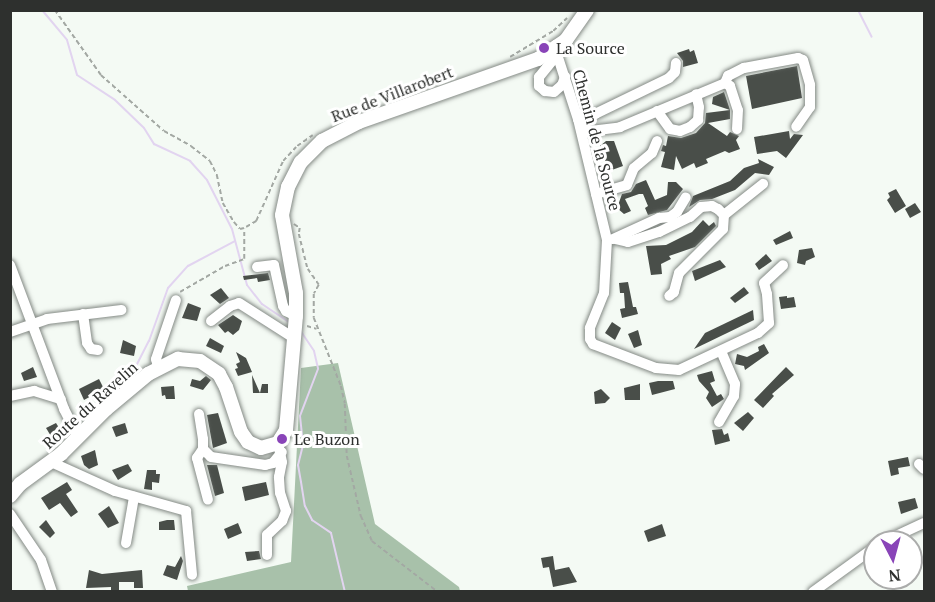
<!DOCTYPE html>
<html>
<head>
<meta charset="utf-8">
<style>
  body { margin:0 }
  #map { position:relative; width:935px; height:602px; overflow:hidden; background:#f4faf4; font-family:"PT Serif",serif }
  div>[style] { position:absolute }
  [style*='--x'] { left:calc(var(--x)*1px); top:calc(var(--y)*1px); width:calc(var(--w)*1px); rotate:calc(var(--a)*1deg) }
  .forest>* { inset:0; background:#a8c1aa }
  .stream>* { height:2px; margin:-1px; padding:0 1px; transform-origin:1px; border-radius:1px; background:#e2d4f0 }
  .building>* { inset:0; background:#494e49 }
  .path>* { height:1.5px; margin-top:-0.75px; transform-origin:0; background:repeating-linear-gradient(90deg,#a3a8a3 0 4.5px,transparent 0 7.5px) }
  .roads { filter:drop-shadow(0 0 2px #848a85) drop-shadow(0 0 2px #848a85) }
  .minor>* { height:10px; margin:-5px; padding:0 5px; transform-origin:5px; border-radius:5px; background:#fff }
  .major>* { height:14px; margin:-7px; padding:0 7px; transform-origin:7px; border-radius:7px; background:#fff }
  .dots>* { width:16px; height:16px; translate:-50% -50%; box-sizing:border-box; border:3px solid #fff; border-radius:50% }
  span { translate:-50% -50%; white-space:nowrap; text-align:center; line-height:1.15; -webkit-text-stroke:6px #fff; paint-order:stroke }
  .poi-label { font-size:16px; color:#2e302e }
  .left { translate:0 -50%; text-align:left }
  .street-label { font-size:16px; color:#2e302e }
  .frame { position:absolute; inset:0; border:12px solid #2e302e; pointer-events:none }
  .north { position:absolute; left:863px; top:530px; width:60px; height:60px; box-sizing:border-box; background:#fff; border:2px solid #abacab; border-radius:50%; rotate:174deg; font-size:16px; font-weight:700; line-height:24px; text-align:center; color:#2e302e }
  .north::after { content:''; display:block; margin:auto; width:21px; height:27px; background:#8944b8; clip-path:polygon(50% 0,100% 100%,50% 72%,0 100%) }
</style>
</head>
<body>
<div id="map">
  <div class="forest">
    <i style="clip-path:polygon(338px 363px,375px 524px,459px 587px,460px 591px,188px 591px,187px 586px,291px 562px,301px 368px)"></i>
  </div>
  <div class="stream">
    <i style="--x:42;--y:10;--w:39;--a:50"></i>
    <i style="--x:67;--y:40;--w:36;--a:74"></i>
    <i style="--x:77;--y:75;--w:45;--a:33.3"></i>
    <i style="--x:115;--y:100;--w:40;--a:44"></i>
    <i style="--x:144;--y:128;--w:19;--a:58"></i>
    <i style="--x:154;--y:144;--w:40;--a:25"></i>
    <i style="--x:190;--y:161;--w:25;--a:48"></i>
    <i style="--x:207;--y:180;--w:55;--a:63"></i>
    <i style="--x:232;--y:229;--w:58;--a:75"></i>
    <i style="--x:247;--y:285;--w:24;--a:52"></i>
    <i style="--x:262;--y:304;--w:34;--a:34"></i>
    <i style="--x:858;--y:10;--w:30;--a:63"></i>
    <i style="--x:300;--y:330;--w:25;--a:56"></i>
    <i style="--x:314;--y:351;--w:18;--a:77"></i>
    <i style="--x:318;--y:369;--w:50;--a:111"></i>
    <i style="--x:300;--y:416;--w:29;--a:84"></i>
    <i style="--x:303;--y:445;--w:21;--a:104"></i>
    <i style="--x:298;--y:465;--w:17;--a:80"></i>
    <i style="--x:301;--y:482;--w:24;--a:81"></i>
    <i style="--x:305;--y:506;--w:16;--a:63"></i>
    <i style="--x:312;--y:520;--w:23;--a:34"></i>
    <i style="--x:331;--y:533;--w:61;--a:76.7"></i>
    <i style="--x:133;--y:372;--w:35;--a:-63"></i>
    <i style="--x:149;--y:341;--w:56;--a:-70.3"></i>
    <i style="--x:168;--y:288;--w:30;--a:-48"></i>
    <i style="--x:188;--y:266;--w:53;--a:-28"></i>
  </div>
  <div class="building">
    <i style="clip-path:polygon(689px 49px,690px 52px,694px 50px,698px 63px,683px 67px,683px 61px,677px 53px)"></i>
    <i style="clip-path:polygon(797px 66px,802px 98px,752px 109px,746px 76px)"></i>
    <i style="clip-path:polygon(724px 92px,730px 110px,712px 104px,713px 97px)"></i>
    <i style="clip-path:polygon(730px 110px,730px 119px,708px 123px,727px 136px,730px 132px,739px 136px,736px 140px,740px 149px,729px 153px,725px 151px,706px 159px,708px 163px,696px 168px,694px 163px,682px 169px,676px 156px,674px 170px,661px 167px,665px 152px,661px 151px,663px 145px,666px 146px,668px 136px,681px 138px,696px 133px,705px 123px,706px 113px)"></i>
    <i style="clip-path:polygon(789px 131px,790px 139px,794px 134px,803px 135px,786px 158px,777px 151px,757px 154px,754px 137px)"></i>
    <i style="clip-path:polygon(606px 141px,614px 141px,623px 166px,609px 171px,600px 146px)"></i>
    <i style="clip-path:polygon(758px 159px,774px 167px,769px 175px,755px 173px,735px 190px,712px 199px,700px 200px,689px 207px,693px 196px,730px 181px,744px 168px,759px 163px)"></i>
    <i style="clip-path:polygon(646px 180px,655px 200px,667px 195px,668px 182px,676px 182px,683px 189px,667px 210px,648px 215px,645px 208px,648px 206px,643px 194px,639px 194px,625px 199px,631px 211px,624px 214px,617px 208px,622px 194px,631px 192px,636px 184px)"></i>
    <i style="clip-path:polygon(896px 189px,906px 206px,895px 213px,887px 200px,890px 197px,888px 193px)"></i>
    <i style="clip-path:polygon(915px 203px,921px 212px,910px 218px,905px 209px)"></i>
    <i style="clip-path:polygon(703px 220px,709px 226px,714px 222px,716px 226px,695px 247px,669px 256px,671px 259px,661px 264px,662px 274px,651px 275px,646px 246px,666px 245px,692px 232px)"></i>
    <i style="clip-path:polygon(790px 231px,793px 238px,776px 245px,773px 240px)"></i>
    <i style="clip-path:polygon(812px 248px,815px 257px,806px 261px,805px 265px,797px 263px,799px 250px)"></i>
    <i style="clip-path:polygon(766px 254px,772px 261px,759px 270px,755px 264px)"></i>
    <i style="clip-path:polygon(720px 260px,726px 267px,695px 281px,692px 271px)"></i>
    <i style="clip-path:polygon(268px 273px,270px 280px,258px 282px,257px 278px,244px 280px,243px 276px)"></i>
    <i style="clip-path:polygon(628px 282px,633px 307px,636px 307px,638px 314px,622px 318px,620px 309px,625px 308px,624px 293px,620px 293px,619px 283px)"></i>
    <i style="clip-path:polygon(744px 287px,749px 293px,735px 303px,730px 298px)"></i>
    <i style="clip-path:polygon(221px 288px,229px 298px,220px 304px,210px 295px)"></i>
    <i style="clip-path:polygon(787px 296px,787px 298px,794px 297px,796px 307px,781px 309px,779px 297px)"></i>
    <i style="clip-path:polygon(188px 303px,201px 308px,197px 321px,182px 318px)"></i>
    <i style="clip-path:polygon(753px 310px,754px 320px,694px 349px,705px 333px)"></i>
    <i style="clip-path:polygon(233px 315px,242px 321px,239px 330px,233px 335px,228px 331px,225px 333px,218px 325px)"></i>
    <i style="clip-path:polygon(612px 322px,621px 328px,615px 340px,605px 333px)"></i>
    <i style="clip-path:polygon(638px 330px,642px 345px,634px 348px,628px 334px)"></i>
    <i style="clip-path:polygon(210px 338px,224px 346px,221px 353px,206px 346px)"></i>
    <i style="clip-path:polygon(123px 340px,136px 346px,134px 356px,120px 353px)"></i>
    <i style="clip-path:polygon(764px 344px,769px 353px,745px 370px,744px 366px,735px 364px,737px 354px,747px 357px,759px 351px,758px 347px)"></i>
    <i style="clip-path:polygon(236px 352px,246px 358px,252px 372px,238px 376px,235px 369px,238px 368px,236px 364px,240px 362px)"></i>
    <i style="clip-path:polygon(33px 367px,37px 377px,24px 381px,21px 373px)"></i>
    <i style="clip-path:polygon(786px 367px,794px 375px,772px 394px,774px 396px,763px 408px,754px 400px)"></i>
    <i style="clip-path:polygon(712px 371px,715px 381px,710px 383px,717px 396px,721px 394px,724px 399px,712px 407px,706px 398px,709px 392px,699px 381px,697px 375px)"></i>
    <i style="clip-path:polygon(252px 375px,260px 393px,262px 384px,268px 384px,268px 393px,253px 393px)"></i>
    <i style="clip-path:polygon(206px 376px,211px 380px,203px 390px,190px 386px,192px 379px,200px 381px)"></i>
    <i style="clip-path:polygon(99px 379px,104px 389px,84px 400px,79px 389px)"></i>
    <i style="clip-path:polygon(658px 381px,673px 381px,675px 389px,652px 395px,649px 383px)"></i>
    <i style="clip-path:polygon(640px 384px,640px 400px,625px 400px,624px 388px)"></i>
    <i style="clip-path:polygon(174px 386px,175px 399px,166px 399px,165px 395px,162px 396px,161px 387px)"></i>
    <i style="clip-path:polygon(601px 389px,610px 398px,605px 403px,595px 404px,594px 392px)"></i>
    <i style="clip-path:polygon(748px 412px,754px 418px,743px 431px,734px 423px)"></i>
    <i style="clip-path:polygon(218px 413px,227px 443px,213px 448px,207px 415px)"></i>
    <i style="clip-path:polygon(56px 423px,64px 436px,54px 441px,46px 428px)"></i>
    <i style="clip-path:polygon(125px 423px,128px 433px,116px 437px,112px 427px)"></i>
    <i style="clip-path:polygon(722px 429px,724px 435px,728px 433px,730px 441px,715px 445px,712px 430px)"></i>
    <i style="clip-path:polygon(95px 450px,98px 465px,89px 469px,84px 465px,81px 456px)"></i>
    <i style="clip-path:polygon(908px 457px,910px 466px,898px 468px,899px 474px,891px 476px,888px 461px)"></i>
    <i style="clip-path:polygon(128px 464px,132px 471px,118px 480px,112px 470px)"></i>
    <i style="clip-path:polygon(207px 465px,217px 465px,224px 493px,215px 496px)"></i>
    <i style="clip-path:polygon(147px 470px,156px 470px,156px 474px,160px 474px,159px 483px,152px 482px,152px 490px,144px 489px)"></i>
    <i style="clip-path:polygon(67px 482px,72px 490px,66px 494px,78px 512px,71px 517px,60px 503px,49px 510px,41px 498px)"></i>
    <i style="clip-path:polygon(266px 482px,269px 495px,245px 501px,242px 487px)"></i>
    <i style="clip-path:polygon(915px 498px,918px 508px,901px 514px,898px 502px)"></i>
    <i style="clip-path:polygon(109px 506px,119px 523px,108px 528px,98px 514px)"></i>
    <i style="clip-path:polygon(46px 520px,55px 533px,50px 538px,39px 527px)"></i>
    <i style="clip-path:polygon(167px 520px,174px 520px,175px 530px,159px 530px,159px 522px)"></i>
    <i style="clip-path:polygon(238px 523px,242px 533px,228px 539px,224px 529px)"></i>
    <i style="clip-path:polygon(662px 524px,666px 536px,648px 542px,644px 531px)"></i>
    <i style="clip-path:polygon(259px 551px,261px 559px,247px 561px,245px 552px)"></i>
    <i style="clip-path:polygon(181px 556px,183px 561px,177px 580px,163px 575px,167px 565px,175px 567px)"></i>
    <i style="clip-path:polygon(553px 556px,555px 570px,569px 567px,577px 582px,553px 587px,549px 567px,543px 568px,541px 558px)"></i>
    <i style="clip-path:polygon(89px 570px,102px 574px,142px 570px,143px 588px,134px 588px,134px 582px,119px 582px,119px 590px,111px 591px,111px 587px,86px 588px)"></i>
  </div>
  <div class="path">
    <i style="--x:55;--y:10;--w:80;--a:54.7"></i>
    <i style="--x:101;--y:75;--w:84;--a:41.6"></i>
    <i style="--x:164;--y:131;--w:31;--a:29"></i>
    <i style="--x:191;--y:146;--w:24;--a:38"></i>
    <i style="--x:210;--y:161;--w:16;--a:63"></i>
    <i style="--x:217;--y:175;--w:29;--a:78"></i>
    <i style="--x:223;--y:203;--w:22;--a:60"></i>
    <i style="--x:234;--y:222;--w:9;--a:49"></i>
    <i style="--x:240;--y:229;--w:4;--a:-14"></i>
    <i style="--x:510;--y:57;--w:50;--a:-31.2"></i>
    <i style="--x:553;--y:31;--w:19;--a:-43"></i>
    <i style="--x:297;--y:146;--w:19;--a:-35"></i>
    <i style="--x:294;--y:224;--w:7;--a:34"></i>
    <i style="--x:300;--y:228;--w:6;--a:99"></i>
    <i style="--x:299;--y:234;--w:36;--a:76"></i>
    <i style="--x:308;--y:269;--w:19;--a:55"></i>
    <i style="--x:319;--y:285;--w:10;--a:119"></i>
    <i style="--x:314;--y:294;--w:24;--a:90"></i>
    <i style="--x:314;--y:318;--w:73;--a:68.3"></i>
    <i style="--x:341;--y:386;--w:18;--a:77"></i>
    <i style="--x:345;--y:404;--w:52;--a:87.8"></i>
    <i style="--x:347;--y:456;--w:62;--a:76.9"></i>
    <i style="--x:361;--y:516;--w:27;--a:66"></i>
    <i style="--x:372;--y:541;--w:83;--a:37.7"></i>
    <i style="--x:246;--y:227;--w:12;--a:-31"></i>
    <i style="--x:256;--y:221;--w:66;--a:-65.8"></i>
    <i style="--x:283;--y:161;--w:19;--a:-47"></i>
    <i style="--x:180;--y:292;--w:52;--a:-30"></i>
    <i style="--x:225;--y:266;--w:20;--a:-20"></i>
    <i style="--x:244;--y:259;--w:30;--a:-90"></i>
    <i style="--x:307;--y:326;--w:10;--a:17"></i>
  </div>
  <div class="roads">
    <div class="minor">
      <i style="--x:555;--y:48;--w:75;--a:72.1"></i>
      <i style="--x:578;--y:119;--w:124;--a:76.5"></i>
      <i style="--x:607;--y:240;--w:53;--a:93.2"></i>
      <i style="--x:604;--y:293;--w:38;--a:112"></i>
      <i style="--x:590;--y:328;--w:11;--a:90"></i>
      <i style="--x:590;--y:339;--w:6;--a:59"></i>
      <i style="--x:593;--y:344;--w:67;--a:20.9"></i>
      <i style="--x:656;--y:368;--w:23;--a:5"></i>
      <i style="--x:679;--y:370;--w:87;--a:-25.1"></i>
      <i style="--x:758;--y:333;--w:15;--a:-42"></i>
      <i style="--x:769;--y:323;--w:29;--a:-94"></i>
      <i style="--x:767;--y:294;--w:11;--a:-105"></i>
      <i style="--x:764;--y:283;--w:26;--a:-43"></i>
      <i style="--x:555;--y:48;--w:13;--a:103"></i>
      <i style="--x:552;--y:61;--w:21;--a:129"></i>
      <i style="--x:539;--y:77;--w:9;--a:90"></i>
      <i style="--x:539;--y:86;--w:8;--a:40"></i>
      <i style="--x:545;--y:91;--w:9;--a:6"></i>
      <i style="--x:554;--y:92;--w:11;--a:-41"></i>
      <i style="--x:562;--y:85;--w:9;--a:-69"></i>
      <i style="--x:725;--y:83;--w:8;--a:-67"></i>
      <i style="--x:728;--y:76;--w:18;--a:-27"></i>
      <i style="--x:744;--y:68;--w:55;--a:-10.5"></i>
      <i style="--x:798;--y:58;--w:5;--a:22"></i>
      <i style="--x:803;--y:60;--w:26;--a:74"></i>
      <i style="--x:810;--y:85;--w:22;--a:90"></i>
      <i style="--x:810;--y:107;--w:24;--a:125"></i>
      <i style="--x:657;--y:111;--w:22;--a:54"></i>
      <i style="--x:670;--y:129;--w:10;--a:11"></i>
      <i style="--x:680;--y:131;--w:11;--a:-22"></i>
      <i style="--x:690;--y:127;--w:11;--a:-41"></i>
      <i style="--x:698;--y:120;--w:13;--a:-86"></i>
      <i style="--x:699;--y:107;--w:13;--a:-103"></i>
      <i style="--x:578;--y:119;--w:18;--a:-16"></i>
      <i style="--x:595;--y:114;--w:82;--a:-25.9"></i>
      <i style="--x:669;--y:78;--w:8;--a:-45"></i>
      <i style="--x:675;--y:72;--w:9;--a:-84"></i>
      <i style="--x:582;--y:132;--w:38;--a:-7"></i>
      <i style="--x:620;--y:127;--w:114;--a:-22.7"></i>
      <i style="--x:725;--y:83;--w:6;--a:31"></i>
      <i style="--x:730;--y:86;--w:25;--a:72"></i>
      <i style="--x:738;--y:110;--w:19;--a:93"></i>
      <i style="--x:596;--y:194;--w:32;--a:-16"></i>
      <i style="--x:627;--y:185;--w:18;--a:-68"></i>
      <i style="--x:634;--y:168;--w:23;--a:-40"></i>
      <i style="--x:652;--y:153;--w:13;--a:-67"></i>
      <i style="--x:724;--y:215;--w:50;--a:-38.5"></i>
      <i style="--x:613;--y:239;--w:51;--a:-24.5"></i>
      <i style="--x:659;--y:218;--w:11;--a:-5"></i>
      <i style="--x:670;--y:217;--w:9;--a:-36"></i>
      <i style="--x:677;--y:212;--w:17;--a:-59"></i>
      <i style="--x:615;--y:239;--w:13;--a:13"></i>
      <i style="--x:628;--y:242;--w:33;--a:-18"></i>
      <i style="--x:659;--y:232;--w:34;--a:-26"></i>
      <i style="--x:690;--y:217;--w:15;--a:-42"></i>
      <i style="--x:701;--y:207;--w:11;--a:-5"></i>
      <i style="--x:712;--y:206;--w:7;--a:27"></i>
      <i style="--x:718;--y:209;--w:8;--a:45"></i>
      <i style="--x:724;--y:215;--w:14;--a:94"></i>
      <i style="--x:723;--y:229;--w:62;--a:135"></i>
      <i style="--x:679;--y:273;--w:20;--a:105"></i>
      <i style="--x:674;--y:292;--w:6;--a:141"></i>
      <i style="--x:10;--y:265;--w:154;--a:69.4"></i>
      <i style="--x:64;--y:409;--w:31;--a:63"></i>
      <i style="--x:257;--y:267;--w:17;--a:-7"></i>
      <i style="--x:274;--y:265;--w:42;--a:77.6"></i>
      <i style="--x:283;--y:306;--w:6;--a:59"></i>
      <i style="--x:286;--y:311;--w:11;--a:27"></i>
      <i style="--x:83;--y:314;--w:29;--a:82"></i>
      <i style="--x:87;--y:343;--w:7;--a:56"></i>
      <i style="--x:91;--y:349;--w:7;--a:8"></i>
      <i style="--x:211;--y:321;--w:24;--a:-38"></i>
      <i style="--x:230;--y:306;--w:9;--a:-18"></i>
      <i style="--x:239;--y:303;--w:65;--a:32.5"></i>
      <i style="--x:10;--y:332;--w:39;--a:-19"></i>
      <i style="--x:47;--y:319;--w:75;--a:-6.9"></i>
      <i style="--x:158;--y:367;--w:8;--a:-104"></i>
      <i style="--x:156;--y:359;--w:62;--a:-71.3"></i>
      <i style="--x:10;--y:396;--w:25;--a:-12"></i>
      <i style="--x:34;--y:391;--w:28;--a:17"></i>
      <i style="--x:199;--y:414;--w:25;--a:81"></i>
      <i style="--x:203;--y:439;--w:10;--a:90"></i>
      <i style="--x:203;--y:449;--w:11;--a:124"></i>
      <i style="--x:197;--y:458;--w:43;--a:75.3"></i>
      <i style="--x:719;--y:422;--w:30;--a:-60"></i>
      <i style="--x:734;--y:396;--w:12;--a:-85"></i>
      <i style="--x:735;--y:384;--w:36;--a:-113"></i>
      <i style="--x:203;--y:449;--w:11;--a:45"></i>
      <i style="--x:211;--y:457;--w:55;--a:8.4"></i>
      <i style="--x:265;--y:465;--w:8;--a:-14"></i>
      <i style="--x:273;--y:463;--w:14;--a:-51"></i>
      <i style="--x:51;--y:462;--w:70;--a:24.4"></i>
      <i style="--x:115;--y:491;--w:74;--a:15.7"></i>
      <i style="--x:186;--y:511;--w:64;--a:84.6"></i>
      <i style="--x:919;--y:464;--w:7;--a:45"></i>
      <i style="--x:10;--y:514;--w:55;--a:56"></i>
      <i style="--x:41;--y:560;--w:34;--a:71"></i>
      <i style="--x:883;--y:542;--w:45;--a:-24.9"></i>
      <i style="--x:126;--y:543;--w:47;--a:-80.1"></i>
      <i style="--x:267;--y:555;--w:20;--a:-90"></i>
      <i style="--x:267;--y:535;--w:21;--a:-43"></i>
      <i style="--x:282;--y:521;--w:11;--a:-68"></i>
      <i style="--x:286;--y:511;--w:19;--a:-108"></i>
      <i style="--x:280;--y:493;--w:16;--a:-94"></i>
      <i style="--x:279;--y:477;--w:15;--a:-79"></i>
      <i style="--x:282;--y:462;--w:19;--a:-102"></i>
      <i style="--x:813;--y:592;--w:77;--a:-36"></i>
    </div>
    <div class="major">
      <i style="--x:10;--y:496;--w:16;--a:-50"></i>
      <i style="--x:20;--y:484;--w:51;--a:-36.2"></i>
      <i style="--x:61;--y:454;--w:64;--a:-45"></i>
      <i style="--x:106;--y:409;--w:55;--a:-39.8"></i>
      <i style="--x:148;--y:374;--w:34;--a:-27"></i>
      <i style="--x:178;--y:359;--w:22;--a:5"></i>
      <i style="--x:200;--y:361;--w:23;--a:34"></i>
      <i style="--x:219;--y:374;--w:15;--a:62"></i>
      <i style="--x:226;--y:387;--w:47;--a:71.6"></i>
      <i style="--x:241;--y:432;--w:12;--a:55"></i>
      <i style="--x:248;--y:442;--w:14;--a:25"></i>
      <i style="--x:261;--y:448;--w:18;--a:-16"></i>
      <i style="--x:278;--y:443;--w:15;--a:-58"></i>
      <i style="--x:286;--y:430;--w:114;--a:-85"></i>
      <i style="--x:296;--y:316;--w:23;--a:-90"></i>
      <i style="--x:296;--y:293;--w:79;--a:-100.2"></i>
      <i style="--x:282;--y:215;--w:29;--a:-78"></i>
      <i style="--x:288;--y:187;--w:28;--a:-63"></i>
      <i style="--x:301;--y:162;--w:30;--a:-45"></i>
      <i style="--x:322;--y:141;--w:42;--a:-27.2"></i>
      <i style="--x:359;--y:122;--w:190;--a:-19.4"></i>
      <i style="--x:538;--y:59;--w:34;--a:-34"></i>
      <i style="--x:566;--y:40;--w:37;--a:-55"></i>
    </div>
  </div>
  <div class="dots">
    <i style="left:544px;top:48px;background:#8944b8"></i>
    <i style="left:282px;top:439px;background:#8944b8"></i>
  </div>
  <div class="poi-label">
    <span class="left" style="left:556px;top:48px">La Source</span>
    <span class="left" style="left:294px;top:439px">Le Buzon</span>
  </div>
  <div class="street-label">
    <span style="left:392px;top:94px;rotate:-21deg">Rue de Villarobert</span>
    <span style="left:597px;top:140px;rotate:75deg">Chemin de la Source</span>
    <span style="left:90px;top:405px;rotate:-42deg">Route du Ravelin</span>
  </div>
  <div class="frame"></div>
  <div class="north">N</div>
</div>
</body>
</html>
